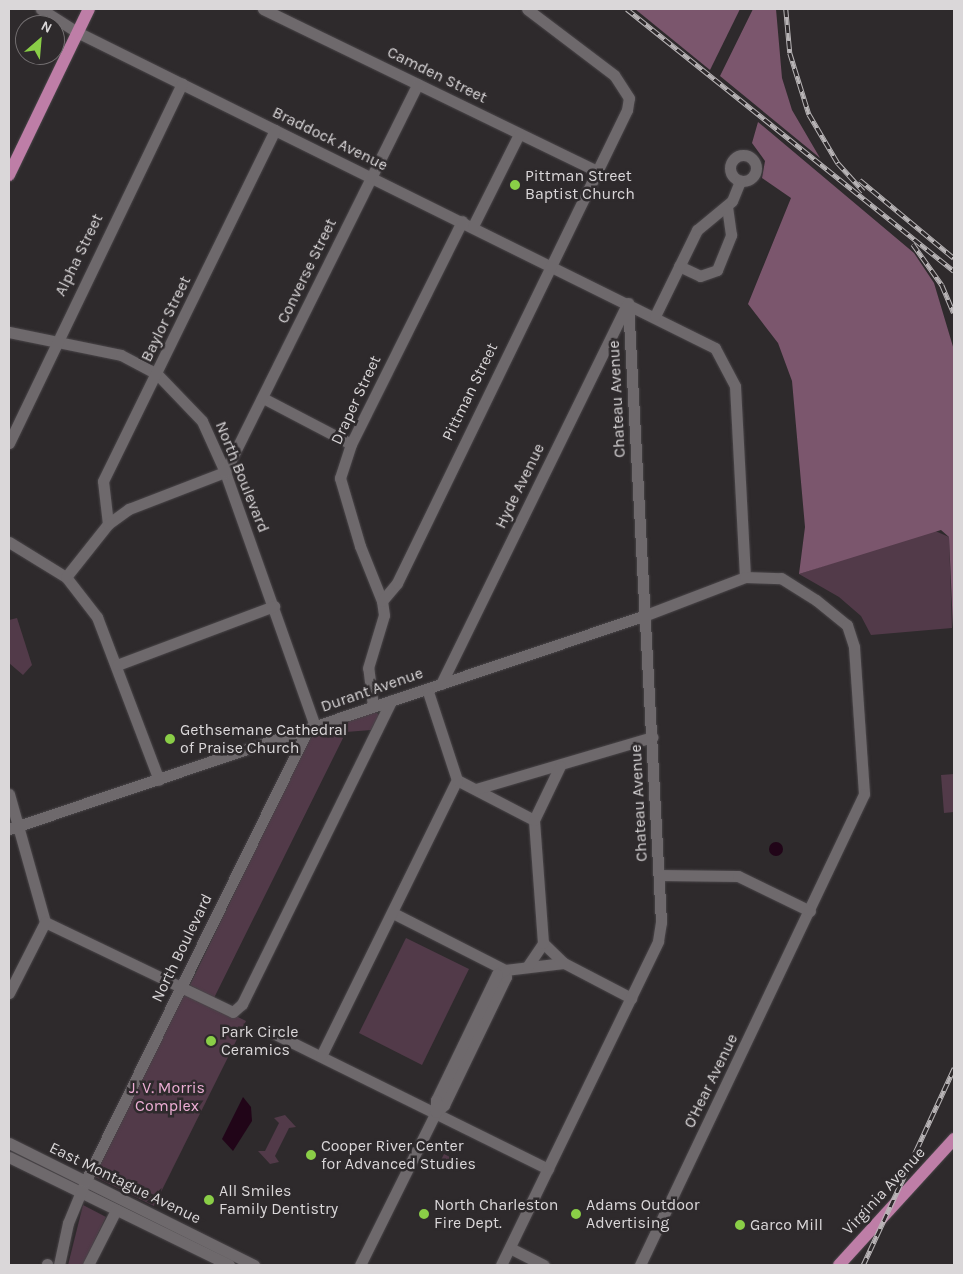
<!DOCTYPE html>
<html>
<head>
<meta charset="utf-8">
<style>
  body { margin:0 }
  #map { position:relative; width:963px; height:1274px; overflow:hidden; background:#2e2a2c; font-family:Karla,sans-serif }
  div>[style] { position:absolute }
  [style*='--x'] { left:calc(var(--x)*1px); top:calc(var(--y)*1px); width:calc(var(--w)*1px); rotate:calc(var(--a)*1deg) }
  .green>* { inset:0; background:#523a49 }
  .forest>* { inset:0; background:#7b566d }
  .water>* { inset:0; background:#210518 }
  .round { border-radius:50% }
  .roads { filter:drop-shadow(0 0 1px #494548) drop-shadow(0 0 1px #494548) }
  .minor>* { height:11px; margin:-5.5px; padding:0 5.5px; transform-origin:5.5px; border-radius:5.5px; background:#6e696c }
  .minor>.ring { margin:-5.5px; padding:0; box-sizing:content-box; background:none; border:11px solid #6e696c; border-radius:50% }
  .major>* { height:12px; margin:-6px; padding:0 6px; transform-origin:6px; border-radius:6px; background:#be7ea7 }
  .rail>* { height:4.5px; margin-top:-2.25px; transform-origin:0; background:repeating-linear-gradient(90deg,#2e2a2c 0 8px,#b8b4b6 0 16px); box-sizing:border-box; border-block:1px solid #b8b4b6 }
  .dots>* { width:14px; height:14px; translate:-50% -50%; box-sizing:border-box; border:2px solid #2e2a2c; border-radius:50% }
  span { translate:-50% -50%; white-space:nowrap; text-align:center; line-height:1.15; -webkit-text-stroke:5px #2e2a2c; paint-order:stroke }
  .street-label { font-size:16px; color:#dad7d9 }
  .poi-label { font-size:16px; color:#dad7d9 }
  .left { translate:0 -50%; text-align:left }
  .park-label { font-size:16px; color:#edaed5 }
  .frame { position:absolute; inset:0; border:10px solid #dad7d9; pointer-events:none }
  .north { position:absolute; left:15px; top:15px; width:50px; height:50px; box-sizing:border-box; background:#2e2a2c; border:1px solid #736f71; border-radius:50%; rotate:27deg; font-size:14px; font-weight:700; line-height:20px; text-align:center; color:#dad7d9 }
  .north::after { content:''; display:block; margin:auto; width:18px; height:22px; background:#8ace47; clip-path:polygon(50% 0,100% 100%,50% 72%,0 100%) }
</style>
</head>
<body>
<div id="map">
  <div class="green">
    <i style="clip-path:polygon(933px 530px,949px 537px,952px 628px,871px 635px,861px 616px,839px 597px,799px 574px)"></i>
    <i style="clip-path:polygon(17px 618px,32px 665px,23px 675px,9px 663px,9px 620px)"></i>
    <i style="clip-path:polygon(375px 711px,379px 715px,371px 730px,346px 732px,214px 998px,190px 985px,310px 736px)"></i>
    <i style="clip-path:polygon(954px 774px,954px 812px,944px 813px,941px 775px)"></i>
    <i style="clip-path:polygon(406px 938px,469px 969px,422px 1065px,359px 1033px)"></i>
    <i style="clip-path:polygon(181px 989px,246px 1021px,154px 1206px,89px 1174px)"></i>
    <i style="clip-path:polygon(285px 1115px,296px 1127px,289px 1128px,275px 1156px,279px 1162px,270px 1164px,258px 1151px,265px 1151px,279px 1123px,274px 1118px)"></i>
    <i style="clip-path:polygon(444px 1154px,462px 1163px,459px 1171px,440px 1162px)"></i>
    <i style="clip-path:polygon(83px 1205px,106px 1217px,83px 1265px,68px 1265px)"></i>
  </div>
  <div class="forest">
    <i style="clip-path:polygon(635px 9px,740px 9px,710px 70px)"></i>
    <i style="clip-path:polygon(753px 9px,776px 9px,782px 78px,792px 110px,820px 158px,720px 76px)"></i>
    <i style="clip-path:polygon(758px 122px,914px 253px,934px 283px,954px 350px,954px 651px,949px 537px,941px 530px,799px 574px,805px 527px,792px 381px,778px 343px,748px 304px,791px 198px,762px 178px,765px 161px,752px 143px)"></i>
  </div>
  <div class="water">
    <i class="round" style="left:769px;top:842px;width:14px;height:14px"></i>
    <i style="clip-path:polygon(243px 1097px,251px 1107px,252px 1121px,233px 1151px,222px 1139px)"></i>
  </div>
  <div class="roads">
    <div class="minor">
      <i style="--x:41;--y:9;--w:43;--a:32.6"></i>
      <i style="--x:77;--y:32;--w:712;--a:26.35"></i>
      <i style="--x:715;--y:348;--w:43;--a:62.2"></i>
      <i style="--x:735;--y:386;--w:191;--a:87"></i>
      <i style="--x:263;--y:9;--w:371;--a:25.9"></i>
      <i class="ring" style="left:730px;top:155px;width:15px;height:15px"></i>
      <i style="--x:473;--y:226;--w:103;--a:-63.4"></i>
      <i style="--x:679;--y:266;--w:23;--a:25"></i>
      <i style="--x:700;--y:276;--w:18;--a:-19"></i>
      <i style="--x:717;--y:270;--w:38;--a:-68"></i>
      <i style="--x:731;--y:235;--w:29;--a:-98"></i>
      <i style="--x:655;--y:316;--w:96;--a:-64"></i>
      <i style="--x:697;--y:230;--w:45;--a:-39.6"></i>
      <i style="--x:732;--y:201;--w:22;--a:-68"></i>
      <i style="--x:9;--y:332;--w:114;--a:11.6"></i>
      <i style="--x:121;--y:355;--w:41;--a:27.8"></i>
      <i style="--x:157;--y:374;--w:65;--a:46.2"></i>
      <i style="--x:202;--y:421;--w:56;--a:65.7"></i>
      <i style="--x:225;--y:472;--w:269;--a:70.5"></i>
      <i style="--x:263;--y:398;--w:99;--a:27.6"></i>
      <i style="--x:9;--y:443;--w:399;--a:-64.3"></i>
      <i style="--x:108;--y:524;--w:43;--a:-96.6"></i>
      <i style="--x:103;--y:481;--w:391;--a:-63.9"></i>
      <i style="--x:9;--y:542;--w:67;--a:31.6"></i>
      <i style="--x:66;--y:577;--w:51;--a:52.2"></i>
      <i style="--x:97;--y:617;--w:174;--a:69.2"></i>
      <i style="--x:66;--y:577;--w:68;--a:-51.6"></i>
      <i style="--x:108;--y:524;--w:26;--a:-36"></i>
      <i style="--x:129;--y:509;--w:103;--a:-21.1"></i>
      <i style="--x:225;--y:472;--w:433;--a:-63.6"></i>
      <i style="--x:382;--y:601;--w:59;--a:-111.8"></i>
      <i style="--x:360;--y:546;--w:71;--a:-106.4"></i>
      <i style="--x:340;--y:478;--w:36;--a:-72"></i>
      <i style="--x:351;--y:444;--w:249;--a:-63.5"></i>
      <i style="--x:117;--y:665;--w:168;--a:-20.6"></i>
      <i style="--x:441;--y:684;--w:422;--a:-63.9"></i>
      <i style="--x:373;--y:706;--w:38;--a:-97"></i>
      <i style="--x:368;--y:668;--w:55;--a:-73.2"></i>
      <i style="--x:384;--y:615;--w:14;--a:-98"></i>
      <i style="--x:382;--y:601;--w:23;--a:-50"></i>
      <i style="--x:397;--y:583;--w:526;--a:-64.07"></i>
      <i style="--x:627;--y:110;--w:12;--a:-81"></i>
      <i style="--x:629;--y:98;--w:27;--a:-123"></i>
      <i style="--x:614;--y:75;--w:109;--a:-142.8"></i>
      <i style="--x:457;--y:780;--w:87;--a:27.5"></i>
      <i style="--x:476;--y:789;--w:184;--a:-16.4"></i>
      <i style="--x:9;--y:794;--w:133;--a:74.3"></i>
      <i style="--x:45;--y:922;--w:208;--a:25.6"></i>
      <i style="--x:233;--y:1012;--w:12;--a:-42"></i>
      <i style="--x:242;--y:1004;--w:338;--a:-63.8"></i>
      <i style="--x:9;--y:829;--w:672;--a:-18.57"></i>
      <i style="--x:646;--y:615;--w:106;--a:-21"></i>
      <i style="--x:745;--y:577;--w:36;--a:2"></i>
      <i style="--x:781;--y:578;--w:41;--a:32.2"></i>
      <i style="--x:816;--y:600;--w:40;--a:39"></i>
      <i style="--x:847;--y:625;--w:23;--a:72"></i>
      <i style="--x:854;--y:647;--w:147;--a:86.1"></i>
      <i style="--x:864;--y:794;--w:522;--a:115.44"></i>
      <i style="--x:659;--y:875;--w:79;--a:0.7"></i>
      <i style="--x:738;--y:876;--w:80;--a:25.9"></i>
      <i style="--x:393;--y:913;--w:126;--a:27"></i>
      <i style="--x:505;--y:970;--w:59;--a:-6.8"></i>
      <i style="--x:564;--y:963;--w:76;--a:27.6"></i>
      <i style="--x:543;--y:943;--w:29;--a:44"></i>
      <i style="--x:527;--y:967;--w:29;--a:-56"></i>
      <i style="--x:543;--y:943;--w:123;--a:-94.2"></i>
      <i style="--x:534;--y:820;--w:60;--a:-64.3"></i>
      <i style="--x:9;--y:993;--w:80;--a:-63.1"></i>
      <i style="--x:271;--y:1032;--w:309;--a:26.3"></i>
      <i style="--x:321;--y:1056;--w:308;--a:-63.8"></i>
      <i style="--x:457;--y:780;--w:96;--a:-108.2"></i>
      <i style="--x:9;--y:1143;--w:274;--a:26.5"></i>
      <i style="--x:9;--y:1157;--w:245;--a:26.1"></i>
      <i style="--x:510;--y:1248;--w:38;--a:27"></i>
      <i style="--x:47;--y:1265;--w:1;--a:-90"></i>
      <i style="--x:59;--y:1265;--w:43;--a:-77.9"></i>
      <i style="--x:68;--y:1223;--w:44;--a:-67.5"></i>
      <i style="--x:85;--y:1182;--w:505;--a:-63.79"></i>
      <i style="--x:88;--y:1265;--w:62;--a:-63"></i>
      <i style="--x:360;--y:1265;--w:171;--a:-63.6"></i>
      <i style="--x:436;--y:1112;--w:11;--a:-41"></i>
      <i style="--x:444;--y:1105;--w:142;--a:-64.2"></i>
      <i style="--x:506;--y:977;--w:7;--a:-98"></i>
      <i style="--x:505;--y:970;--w:9;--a:153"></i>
      <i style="--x:497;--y:974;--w:140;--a:115.8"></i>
      <i style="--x:436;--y:1100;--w:12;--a:90"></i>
      <i style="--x:501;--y:1265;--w:360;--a:-64.1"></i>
      <i style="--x:658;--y:941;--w:19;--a:-81"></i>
      <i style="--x:661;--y:922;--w:620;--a:-93.05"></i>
    </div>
    <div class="major">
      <i style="--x:9;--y:175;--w:184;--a:-64.3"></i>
      <i style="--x:839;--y:1265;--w:171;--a:-47.6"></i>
    </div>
  </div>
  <div class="rail">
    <i style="--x:627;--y:9;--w:419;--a:38.7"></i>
    <i style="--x:786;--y:9;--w:44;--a:84.8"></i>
    <i style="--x:790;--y:53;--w:64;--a:72.7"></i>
    <i style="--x:809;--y:114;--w:57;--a:59.4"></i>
    <i style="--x:838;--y:163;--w:38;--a:48"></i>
    <i style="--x:860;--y:180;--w:122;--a:39.7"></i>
    <i style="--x:913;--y:244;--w:50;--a:54.7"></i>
    <i style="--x:942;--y:285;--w:30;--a:67"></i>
    <i style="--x:863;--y:1265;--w:217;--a:-65.2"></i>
  </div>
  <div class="dots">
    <i style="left:515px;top:185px;background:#8ace47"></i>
    <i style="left:170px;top:739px;background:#8ace47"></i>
    <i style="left:211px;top:1041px;background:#8ace47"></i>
    <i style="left:311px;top:1155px;background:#8ace47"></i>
    <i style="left:209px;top:1200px;background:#8ace47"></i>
    <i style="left:424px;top:1214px;background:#8ace47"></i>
    <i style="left:576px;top:1214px;background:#8ace47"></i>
    <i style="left:740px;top:1225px;background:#8ace47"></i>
  </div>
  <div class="street-label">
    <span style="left:437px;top:75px;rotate:26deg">Camden Street</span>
    <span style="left:330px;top:139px;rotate:26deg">Braddock Avenue</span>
    <span style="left:79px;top:255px;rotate:-64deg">Alpha Street</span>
    <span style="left:307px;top:271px;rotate:-64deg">Converse Street</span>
    <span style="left:166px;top:319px;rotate:-64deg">Baylor Street</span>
    <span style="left:470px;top:392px;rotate:-64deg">Pittman Street</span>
    <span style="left:617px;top:399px;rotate:-93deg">Chateau Avenue</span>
    <span style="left:356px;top:400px;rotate:-65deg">Draper Street</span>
    <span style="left:242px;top:477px;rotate:68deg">North Boulevard</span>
    <span style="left:520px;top:486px;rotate:-64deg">Hyde Avenue</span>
    <span style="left:372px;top:690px;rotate:-19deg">Durant Avenue</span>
    <span style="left:639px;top:803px;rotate:-93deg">Chateau Avenue</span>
    <span style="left:182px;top:948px;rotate:-64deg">North Boulevard</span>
    <span style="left:711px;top:1081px;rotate:-64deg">O'Hear Avenue</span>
    <span style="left:125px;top:1183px;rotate:26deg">East Montague Avenue</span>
    <span style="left:884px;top:1191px;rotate:-47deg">Virginia Avenue</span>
  </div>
  <div class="poi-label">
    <span class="left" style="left:525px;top:185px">Pittman Street<br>Baptist Church</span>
    <span class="left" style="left:180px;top:739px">Gethsemane Cathedral<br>of Praise Church</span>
    <span class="left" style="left:221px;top:1041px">Park Circle<br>Ceramics</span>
    <span class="left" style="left:321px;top:1155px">Cooper River Center<br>for Advanced Studies</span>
    <span class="left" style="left:219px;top:1200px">All Smiles<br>Family Dentistry</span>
    <span class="left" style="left:434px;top:1214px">North Charleston<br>Fire Dept.</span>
    <span class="left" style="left:586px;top:1214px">Adams Outdoor<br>Advertising</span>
    <span class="left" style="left:750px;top:1225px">Garco Mill</span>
  </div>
  <div class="park-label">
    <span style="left:167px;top:1097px">J. V. Morris<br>Complex</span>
  </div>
  <div class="frame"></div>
  <div class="north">N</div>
</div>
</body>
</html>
